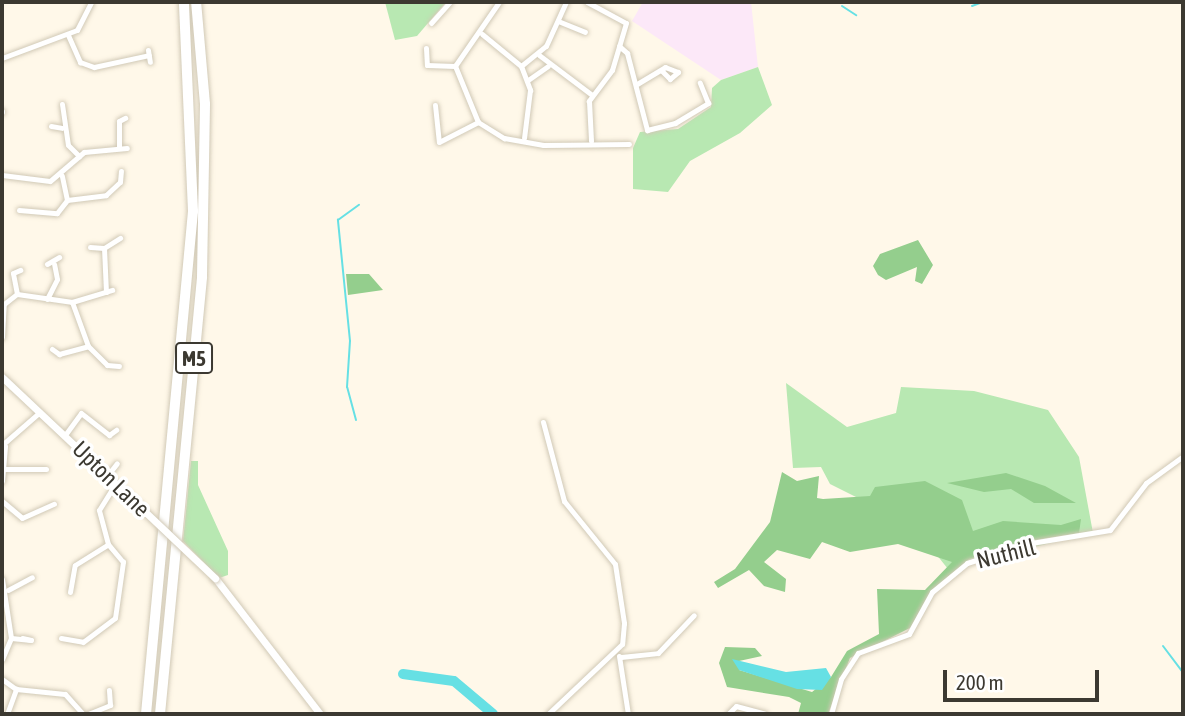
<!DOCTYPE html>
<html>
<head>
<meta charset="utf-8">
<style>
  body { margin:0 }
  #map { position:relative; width:1185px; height:716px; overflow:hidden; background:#fff8e9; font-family:"Asap Condensed",sans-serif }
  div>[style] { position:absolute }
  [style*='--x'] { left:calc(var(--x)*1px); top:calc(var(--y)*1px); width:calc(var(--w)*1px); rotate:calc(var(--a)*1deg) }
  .education>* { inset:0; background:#fce8f8 }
  .green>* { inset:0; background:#b8e8b2 }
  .forest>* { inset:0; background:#94ce8d }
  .water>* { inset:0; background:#66e0e4 }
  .stream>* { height:2px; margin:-1px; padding:0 1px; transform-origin:1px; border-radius:1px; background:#66e0e4 }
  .river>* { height:10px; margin:-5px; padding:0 5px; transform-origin:5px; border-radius:5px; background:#66e0e4 }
  .roads { filter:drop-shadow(0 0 2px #d1c9b6) drop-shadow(0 0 2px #d1c9b6) }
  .minor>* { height:5px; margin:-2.5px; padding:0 2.5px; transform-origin:2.5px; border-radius:2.5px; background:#fff }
  .tertiary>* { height:7px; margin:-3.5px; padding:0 3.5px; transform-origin:3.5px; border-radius:3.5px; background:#fff }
  .motorway>* { height:10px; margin:-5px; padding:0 5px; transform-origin:5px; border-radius:5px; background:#fff }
  .bridges { filter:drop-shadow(0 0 2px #d1c9b6) drop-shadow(0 0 2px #d1c9b6) }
  .tertiary-bridge>* { height:7px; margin:-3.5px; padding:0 3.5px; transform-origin:3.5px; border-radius:3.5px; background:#fff }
  span { translate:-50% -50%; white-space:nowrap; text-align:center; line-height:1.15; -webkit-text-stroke:7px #fff; paint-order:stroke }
  .shield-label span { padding:2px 5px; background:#fff; border:2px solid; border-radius:5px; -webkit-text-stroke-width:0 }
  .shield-label { font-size:21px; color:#3c3931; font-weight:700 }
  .street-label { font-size:23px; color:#3c3931 }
  .frame { position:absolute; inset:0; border:4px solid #3c3931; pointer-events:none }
  .scale { position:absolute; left:943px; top:670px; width:156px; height:32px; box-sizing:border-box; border:4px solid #3c3931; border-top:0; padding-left:9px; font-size:21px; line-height:24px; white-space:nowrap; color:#3c3931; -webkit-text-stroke:5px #fff; paint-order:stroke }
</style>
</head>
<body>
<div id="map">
  <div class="education">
    <i style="clip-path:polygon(643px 2px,751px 2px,758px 67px,721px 80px,632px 21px)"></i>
  </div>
  <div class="green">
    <i style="clip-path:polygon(385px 2px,446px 2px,417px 36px,395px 40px)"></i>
    <i style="clip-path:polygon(758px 67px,772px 105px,740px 133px,690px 161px,668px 192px,633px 189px,633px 148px,640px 132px,678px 129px,711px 107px,712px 88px,721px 80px)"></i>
    <i style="clip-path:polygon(786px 383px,847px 427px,896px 413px,901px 387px,974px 391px,1048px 410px,1079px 457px,1093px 533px,967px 563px,952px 574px,932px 549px,878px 508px,830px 484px,821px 467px,793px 468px)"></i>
    <i style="clip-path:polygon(191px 461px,198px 461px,198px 485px,228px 551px,228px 575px,219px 578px,183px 541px)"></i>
  </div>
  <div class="forest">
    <i style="clip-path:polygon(918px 240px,933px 265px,922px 284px,915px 281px,917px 267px,886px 280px,878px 275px,873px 266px,880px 254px)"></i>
    <i style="clip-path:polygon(346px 274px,369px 274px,383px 290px,348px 295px)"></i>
    <i style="clip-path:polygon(782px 472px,797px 481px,819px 476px,817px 498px,823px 499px,870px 496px,875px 487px,925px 481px,962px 500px,973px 531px,1003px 521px,1061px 525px,1081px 519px,1079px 533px,1021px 542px,969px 559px,933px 590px,914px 626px,850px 658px,828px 714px,798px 714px,801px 703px,789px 697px,727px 687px,719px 663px,725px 647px,755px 648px,762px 656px,739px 661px,739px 670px,812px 692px,831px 677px,847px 651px,879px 634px,877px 589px,925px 590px,952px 562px,898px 544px,850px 552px,822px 542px,810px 559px,777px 550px,764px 562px,786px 579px,785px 592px,764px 586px,749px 570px,718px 588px,714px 582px,735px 569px,770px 522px)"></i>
    <i style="clip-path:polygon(1006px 473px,1045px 486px,1076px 503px,1034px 503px,1011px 489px,984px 492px,947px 483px)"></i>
  </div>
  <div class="water">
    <i style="clip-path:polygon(732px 659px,786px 672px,826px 668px,831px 677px,822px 690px,797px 689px,739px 670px)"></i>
  </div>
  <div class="stream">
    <i style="--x:842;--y:6;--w:17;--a:33"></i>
    <i style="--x:972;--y:6;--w:12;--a:-20"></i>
    <i style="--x:356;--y:420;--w:34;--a:-105"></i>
    <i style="--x:347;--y:387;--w:46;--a:-86.3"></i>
    <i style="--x:350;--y:341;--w:122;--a:-95.7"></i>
    <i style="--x:338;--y:220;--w:26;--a:-36"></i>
    <i style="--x:1163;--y:646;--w:34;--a:53"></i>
  </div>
  <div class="river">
    <i style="--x:403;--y:674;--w:51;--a:7.8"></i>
    <i style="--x:454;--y:681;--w:51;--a:40.2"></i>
  </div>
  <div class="roads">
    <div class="minor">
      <i style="--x:587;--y:2;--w:44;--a:28.3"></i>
      <i style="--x:626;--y:23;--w:49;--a:106.6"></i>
      <i style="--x:612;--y:70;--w:39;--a:127"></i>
      <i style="--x:589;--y:101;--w:40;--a:87.1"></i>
      <i style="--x:558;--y:21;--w:29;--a:22"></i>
      <i style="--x:431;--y:23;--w:28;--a:-48"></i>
      <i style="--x:482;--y:34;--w:50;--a:39.4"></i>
      <i style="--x:521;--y:66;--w:32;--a:-39"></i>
      <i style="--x:546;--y:46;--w:48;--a:-65.6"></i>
      <i style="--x:68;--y:35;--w:30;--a:66"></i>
      <i style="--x:80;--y:62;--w:15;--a:20"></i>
      <i style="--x:94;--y:67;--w:56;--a:-12.3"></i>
      <i style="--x:619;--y:46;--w:11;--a:41"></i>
      <i style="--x:627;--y:53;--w:80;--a:75.4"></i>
      <i style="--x:647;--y:130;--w:29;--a:-14"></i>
      <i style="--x:675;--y:123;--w:39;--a:-31"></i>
      <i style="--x:708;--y:103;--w:22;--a:-112"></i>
      <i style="--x:426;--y:48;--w:17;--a:87"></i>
      <i style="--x:427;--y:65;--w:28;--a:2"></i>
      <i style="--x:148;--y:50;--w:12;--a:81"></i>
      <i style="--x:539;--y:55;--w:66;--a:37"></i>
      <i style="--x:2;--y:58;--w:80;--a:-20.5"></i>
      <i style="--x:77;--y:30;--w:31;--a:-63"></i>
      <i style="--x:521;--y:66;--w:26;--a:69"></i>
      <i style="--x:530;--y:90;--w:48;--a:97.1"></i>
      <i style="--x:528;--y:80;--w:24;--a:-35"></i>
      <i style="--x:637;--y:84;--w:33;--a:-31"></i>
      <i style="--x:665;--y:67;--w:14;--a:21"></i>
      <i style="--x:678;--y:72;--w:11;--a:139"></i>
      <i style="--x:670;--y:79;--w:11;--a:-135"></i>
      <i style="--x:62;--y:104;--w:41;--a:81.7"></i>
      <i style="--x:68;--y:145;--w:16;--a:45"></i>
      <i style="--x:435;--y:105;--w:37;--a:84"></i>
      <i style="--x:439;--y:142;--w:44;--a:-27.1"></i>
      <i style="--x:478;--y:122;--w:61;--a:-112.3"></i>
      <i style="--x:455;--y:66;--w:78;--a:-55.5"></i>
      <i style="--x:2;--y:112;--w:1;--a:-90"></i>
      <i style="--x:478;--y:122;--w:31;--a:32"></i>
      <i style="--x:504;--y:138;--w:40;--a:10"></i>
      <i style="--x:543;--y:145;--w:86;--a:-0.7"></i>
      <i style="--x:51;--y:126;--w:11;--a:10"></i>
      <i style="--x:119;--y:146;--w:25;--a:-90"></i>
      <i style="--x:119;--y:121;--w:7;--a:-27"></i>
      <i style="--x:2;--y:175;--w:48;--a:7.1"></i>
      <i style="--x:50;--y:181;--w:45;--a:-40.5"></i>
      <i style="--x:84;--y:152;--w:43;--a:-5.3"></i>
      <i style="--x:67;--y:200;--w:39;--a:-7"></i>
      <i style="--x:106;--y:195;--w:19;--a:-43"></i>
      <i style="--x:120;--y:182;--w:11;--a:-85"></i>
      <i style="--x:19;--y:210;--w:38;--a:5"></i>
      <i style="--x:57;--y:213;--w:16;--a:-52"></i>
      <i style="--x:67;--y:200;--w:25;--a:-102"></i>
      <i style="--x:90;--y:247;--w:14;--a:4"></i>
      <i style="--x:47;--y:264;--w:14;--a:-30"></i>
      <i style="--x:106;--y:292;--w:44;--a:-92.6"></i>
      <i style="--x:104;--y:248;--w:19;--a:-32"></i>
      <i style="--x:17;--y:294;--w:21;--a:-101"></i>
      <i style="--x:13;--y:273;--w:8;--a:-23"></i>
      <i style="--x:47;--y:299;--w:22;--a:-63"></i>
      <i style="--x:57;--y:279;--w:15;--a:-101"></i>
      <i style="--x:72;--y:302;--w:47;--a:70"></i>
      <i style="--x:88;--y:346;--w:27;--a:45"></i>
      <i style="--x:107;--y:365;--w:12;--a:5"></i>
      <i style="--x:2;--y:337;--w:33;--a:-87"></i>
      <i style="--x:4;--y:304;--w:16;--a:-38"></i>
      <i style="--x:17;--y:294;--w:56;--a:8.3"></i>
      <i style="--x:72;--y:302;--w:42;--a:-16.7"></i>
      <i style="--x:52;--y:349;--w:9;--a:36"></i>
      <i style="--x:59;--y:354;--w:30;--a:-15"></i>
      <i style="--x:543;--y:422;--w:82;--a:75.1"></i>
      <i style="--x:564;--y:501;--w:81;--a:51"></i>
      <i style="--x:615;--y:564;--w:60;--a:81.3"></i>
      <i style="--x:624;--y:623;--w:21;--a:95"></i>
      <i style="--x:622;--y:644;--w:102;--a:136.6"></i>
      <i style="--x:65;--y:435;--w:27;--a:-54"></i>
      <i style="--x:81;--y:413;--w:36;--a:38"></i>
      <i style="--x:109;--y:435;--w:9;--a:-36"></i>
      <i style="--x:2;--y:445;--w:50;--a:-41"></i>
      <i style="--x:5;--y:469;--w:41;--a:0"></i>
      <i style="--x:107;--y:476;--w:16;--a:-52"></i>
      <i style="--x:2;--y:481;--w:35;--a:-85"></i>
      <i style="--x:2;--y:501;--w:26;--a:40"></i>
      <i style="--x:22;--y:518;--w:35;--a:-24"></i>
      <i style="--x:2;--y:579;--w:60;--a:81.3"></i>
      <i style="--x:11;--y:638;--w:23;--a:113"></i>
      <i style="--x:8;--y:590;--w:27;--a:-28"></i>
      <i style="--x:70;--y:592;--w:27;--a:-80"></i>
      <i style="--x:75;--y:565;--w:39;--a:-32"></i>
      <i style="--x:11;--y:638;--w:20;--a:6"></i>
      <i style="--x:31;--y:640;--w:9;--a:-167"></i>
      <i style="--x:61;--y:638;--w:22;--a:10"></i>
      <i style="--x:83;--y:642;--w:40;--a:-37"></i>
      <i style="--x:115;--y:618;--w:57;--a:-81.9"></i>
      <i style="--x:123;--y:562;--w:23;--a:-130"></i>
      <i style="--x:108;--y:544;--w:35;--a:-105"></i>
      <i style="--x:99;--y:510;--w:32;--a:-58"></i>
      <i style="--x:619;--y:656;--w:59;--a:81.2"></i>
      <i style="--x:621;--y:657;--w:37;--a:-6"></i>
      <i style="--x:658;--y:653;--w:52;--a:-46.5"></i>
      <i style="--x:2;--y:679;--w:17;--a:36"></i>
      <i style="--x:16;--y:689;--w:49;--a:5.8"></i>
      <i style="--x:65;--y:694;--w:27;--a:48"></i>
      <i style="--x:7;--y:714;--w:27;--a:-70"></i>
      <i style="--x:88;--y:714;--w:24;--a:-22"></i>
      <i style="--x:110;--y:705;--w:15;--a:-94"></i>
      <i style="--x:728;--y:714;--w:11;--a:-45"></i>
      <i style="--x:736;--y:706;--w:30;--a:15"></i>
      <i style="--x:831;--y:714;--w:36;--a:-74"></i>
      <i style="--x:841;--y:679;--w:31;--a:-57"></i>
      <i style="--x:858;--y:653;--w:54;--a:-20.4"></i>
      <i style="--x:909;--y:634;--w:48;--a:-61.3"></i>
      <i style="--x:932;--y:592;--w:45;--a:-39.6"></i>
      <i style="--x:967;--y:563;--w:61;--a:-18.1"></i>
      <i style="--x:1025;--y:544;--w:86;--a:-9.4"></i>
      <i style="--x:1110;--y:530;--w:59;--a:-52.5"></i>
      <i style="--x:1146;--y:483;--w:46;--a:-36.1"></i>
    </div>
    <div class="tertiary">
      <i style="--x:2;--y:377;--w:188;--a:43.3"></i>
      <i style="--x:215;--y:578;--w:172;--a:52.3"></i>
    </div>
    <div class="motorway">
      <i style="--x:146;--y:714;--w:505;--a:-84.66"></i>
      <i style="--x:193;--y:211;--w:209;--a:-92.5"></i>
      <i style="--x:160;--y:714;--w:439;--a:-84.5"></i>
      <i style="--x:202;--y:277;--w:173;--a:-89"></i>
      <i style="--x:205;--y:104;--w:102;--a:-95"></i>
    </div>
  </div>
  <div class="bridges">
    <div class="tertiary-bridge">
      <i style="--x:139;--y:506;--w:105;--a:43.5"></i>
    </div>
  </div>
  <div class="shield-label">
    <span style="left:194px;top:358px">M5</span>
  </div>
  <div class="street-label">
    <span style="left:111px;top:479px;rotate:44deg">Upton Lane</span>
    <span style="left:1006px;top:554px;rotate:-14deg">Nuthill</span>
  </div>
  <div class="frame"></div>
  <div class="scale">200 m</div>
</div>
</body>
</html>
